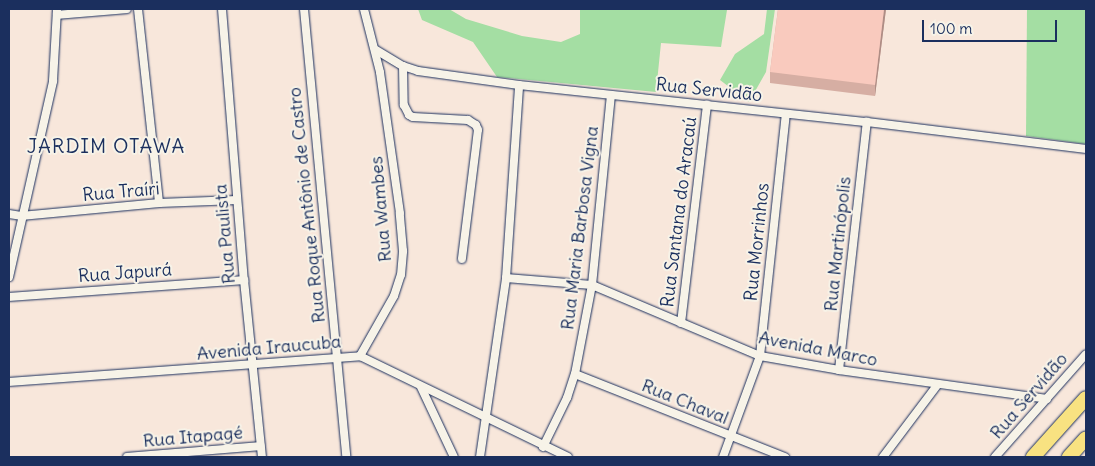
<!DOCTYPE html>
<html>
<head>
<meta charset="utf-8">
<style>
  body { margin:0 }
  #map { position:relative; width:1095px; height:466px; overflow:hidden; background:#f8e7db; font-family:Delius,sans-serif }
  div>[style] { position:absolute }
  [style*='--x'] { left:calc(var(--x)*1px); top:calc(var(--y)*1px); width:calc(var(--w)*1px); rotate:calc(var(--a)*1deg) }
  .green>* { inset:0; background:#a4dea3 }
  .roads { filter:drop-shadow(0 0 1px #1b2f5e) drop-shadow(0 0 1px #1b2f5e) }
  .street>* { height:8px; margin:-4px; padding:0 4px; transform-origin:4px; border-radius:4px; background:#f7f3e8 }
  .highway>* { height:14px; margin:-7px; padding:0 7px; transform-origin:7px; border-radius:7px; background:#f8e281 }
  .wall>* { inset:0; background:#d6aea3 }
  .shaded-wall>* { inset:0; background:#ae8d85 }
  .building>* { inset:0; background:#f9cabe }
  span { translate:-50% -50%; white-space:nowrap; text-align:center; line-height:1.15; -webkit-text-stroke:4px #f7f3e8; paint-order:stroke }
  .street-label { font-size:18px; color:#1b2f5e }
  .quarter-label { font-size:20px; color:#1b2f5e; letter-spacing:1px }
  .frame { position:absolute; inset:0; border:10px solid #1b2f5e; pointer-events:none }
  .scale { position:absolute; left:922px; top:20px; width:135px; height:22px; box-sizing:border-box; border:2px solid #1b2f5e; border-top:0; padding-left:6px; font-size:15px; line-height:18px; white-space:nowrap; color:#1b2f5e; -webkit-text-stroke:4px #f7f3e8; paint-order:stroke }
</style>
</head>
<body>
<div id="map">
  <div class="green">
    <i style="clip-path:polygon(418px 9px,449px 9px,466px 19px,522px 36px,561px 42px,580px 34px,580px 9px,727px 10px,721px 47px,661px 43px,656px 92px,497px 77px,473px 42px,422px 20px)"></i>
    <i style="clip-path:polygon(767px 9px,775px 9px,766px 72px,749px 102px,720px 80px,735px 54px,764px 34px)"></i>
    <i style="clip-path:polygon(1027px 9px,1086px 9px,1086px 144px,1026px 136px)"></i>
  </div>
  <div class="roads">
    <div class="street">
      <i style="--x:138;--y:9;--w:195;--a:83.8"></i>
      <i style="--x:222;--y:9;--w:272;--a:85.4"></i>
      <i style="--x:244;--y:280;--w:178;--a:84.2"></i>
      <i style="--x:304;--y:9;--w:450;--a:84.6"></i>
      <i style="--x:57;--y:15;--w:70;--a:-4.9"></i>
      <i style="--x:376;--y:50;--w:31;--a:31"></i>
      <i style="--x:403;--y:66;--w:16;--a:18"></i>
      <i style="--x:418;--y:71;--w:102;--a:7.9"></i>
      <i style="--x:519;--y:85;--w:350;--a:6.1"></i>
      <i style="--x:867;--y:122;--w:221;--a:7"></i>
      <i style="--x:403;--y:66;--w:39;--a:89"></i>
      <i style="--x:404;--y:105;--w:11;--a:63"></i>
      <i style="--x:409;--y:115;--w:4;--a:27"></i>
      <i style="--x:413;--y:117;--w:55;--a:3.1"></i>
      <i style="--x:468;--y:120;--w:9;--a:32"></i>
      <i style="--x:476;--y:125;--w:5;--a:68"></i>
      <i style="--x:478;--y:130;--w:130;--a:97.1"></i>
      <i style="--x:9;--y:214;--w:12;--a:9"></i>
      <i style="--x:21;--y:216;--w:139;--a:-5.4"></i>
      <i style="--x:159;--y:203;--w:78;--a:-2.2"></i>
      <i style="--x:9;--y:277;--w:201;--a:-77.3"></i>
      <i style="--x:53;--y:81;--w:72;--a:-86.8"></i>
      <i style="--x:506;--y:278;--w:86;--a:4.7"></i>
      <i style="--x:592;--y:285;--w:182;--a:22.9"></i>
      <i style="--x:760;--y:356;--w:80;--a:10"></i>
      <i style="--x:839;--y:370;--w:210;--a:7.9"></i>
      <i style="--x:9;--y:297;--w:236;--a:-4.1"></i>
      <i style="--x:681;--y:323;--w:220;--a:-83.2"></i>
      <i style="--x:360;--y:356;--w:69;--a:-60.5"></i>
      <i style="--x:394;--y:296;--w:22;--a:-72"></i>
      <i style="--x:401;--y:275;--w:24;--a:-85"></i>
      <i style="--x:403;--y:251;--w:38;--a:-95"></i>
      <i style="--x:400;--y:213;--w:142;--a:-98.1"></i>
      <i style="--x:380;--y:72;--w:65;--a:-104.3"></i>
      <i style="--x:839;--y:370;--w:250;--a:-83.6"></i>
      <i style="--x:575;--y:374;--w:226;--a:21.6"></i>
      <i style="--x:9;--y:382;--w:352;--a:-4.2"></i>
      <i style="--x:360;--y:356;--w:231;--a:25.9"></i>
      <i style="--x:421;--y:387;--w:77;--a:64.8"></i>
      <i style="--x:543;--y:447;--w:55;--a:-63.9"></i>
      <i style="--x:567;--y:398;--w:25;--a:-72"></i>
      <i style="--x:575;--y:374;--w:91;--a:-79.2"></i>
      <i style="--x:592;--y:285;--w:191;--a:-84.3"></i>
      <i style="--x:127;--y:457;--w:134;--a:-4.7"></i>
      <i style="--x:480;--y:457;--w:181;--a:-81.7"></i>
      <i style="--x:506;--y:278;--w:193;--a:-86.1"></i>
      <i style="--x:723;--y:457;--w:108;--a:-69.9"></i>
      <i style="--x:760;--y:356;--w:243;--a:-83.9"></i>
      <i style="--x:883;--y:457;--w:91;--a:-53"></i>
      <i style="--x:995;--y:457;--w:137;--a:-48.5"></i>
    </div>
    <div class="highway">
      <i style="--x:1033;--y:457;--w:79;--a:-48.1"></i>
      <i style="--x:1069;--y:457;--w:25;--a:-48"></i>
    </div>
  </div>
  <div class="wall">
    <i style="clip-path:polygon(778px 9px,886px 9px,875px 96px,770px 83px,770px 72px)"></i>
  </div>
  <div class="shaded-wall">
    <i style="clip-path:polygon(884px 9px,886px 9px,875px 96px,875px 85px)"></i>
  </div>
  <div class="building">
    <i style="clip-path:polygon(778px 9px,884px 9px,875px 85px,770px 72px)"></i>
  </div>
  <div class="street-label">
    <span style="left:709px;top:90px;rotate:6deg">Rua Servidão</span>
    <span style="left:121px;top:192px;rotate:-5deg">Rua Traíri</span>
    <span style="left:307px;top:205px;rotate:-96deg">Rua Roque Antônio de Castro</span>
    <span style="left:381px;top:209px;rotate:-95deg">Rua Wambes</span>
    <span style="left:679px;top:212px;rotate:-83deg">Rua Santana do Aracaú</span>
    <span style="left:580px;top:228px;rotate:-83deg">Rua Maria Barbosa Vigna</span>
    <span style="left:225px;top:234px;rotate:-95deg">Rua Paulista</span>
    <span style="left:757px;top:242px;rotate:-84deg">Rua Morrinhos</span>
    <span style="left:838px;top:244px;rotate:-84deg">Rua Martinópolis</span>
    <span style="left:125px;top:273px;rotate:-4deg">Rua Japurá</span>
    <span style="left:269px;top:348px;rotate:-5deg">Avenida Iraucuba</span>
    <span style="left:818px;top:349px;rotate:11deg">Avenida Marco</span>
    <span style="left:1029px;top:396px;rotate:-49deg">Rua Servidão</span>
    <span style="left:685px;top:402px;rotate:22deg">Rua Chaval</span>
    <span style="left:193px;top:437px;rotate:-5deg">Rua Itapagé</span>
  </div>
  <div class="quarter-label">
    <span style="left:106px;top:145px">JARDIM OTAWA</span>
  </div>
  <div class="frame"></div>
  <div class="scale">100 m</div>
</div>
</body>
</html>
